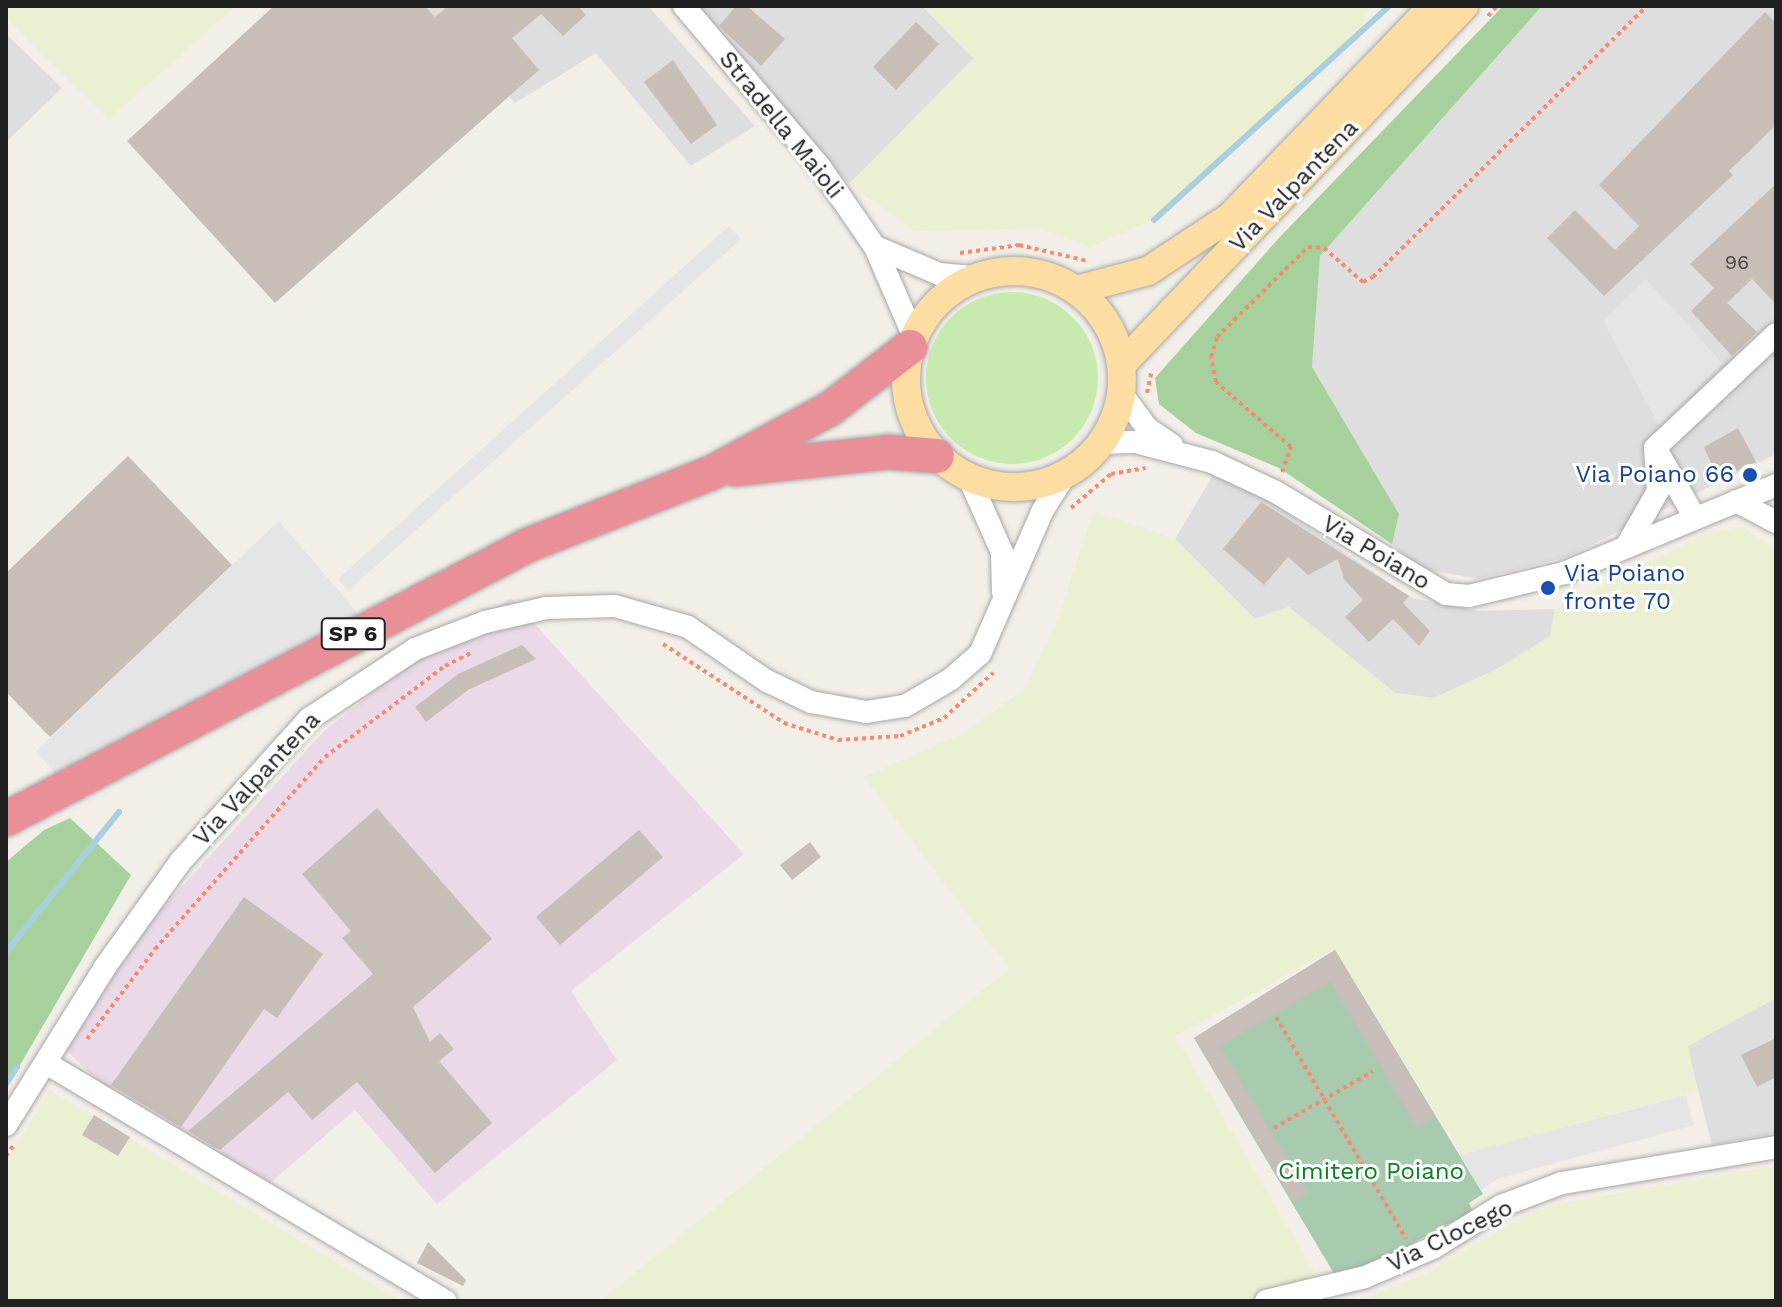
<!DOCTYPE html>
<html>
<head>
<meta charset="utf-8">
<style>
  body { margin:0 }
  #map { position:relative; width:1782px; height:1307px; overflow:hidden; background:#f1efe8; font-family:"Work Sans",sans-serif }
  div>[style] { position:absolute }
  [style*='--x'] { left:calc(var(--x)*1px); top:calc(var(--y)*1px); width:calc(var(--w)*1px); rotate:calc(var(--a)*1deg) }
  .residential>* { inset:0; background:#dfdede }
  .industrial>* { inset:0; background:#ead9e6 }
  .farmland>* { inset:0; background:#ebf0d3 }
  .grass>* { inset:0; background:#c7ebae }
  .round { border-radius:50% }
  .forest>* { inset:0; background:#a7d19c }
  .cemetery>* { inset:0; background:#a8cbb0 }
  .parking>* { inset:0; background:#e5e5e5 }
  .stream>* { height:6px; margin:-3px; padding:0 3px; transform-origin:3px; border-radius:3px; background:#a8cedf }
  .building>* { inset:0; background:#c6beb7 }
  .path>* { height:4px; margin-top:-2px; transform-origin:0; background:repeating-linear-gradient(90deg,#fb896e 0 4px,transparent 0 8px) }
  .roads { filter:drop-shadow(0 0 2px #a8a8a8) drop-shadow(0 0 2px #a8a8a8) }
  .minor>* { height:22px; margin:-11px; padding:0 11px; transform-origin:11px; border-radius:11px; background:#fff }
  .major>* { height:28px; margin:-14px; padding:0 14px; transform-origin:14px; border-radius:14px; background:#fddda1 }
  .major>.ring { margin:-14px; padding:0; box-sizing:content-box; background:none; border:28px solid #fddda1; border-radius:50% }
  .highway>* { height:34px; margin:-17px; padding:0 17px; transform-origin:17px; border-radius:17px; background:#e98f98 }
  .dots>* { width:22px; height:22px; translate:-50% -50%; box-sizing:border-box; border:4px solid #fff; border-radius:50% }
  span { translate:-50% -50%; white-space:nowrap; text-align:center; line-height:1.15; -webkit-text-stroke:6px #fff; paint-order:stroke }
  .number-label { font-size:20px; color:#4a4846 }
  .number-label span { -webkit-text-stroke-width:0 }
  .shield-label span { padding:2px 6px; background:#fff; border:2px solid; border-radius:6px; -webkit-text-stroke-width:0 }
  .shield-label { font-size:22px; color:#212121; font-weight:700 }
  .street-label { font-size:24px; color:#212121 }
  .transit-label { font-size:24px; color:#164399 }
  .right { translate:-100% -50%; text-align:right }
  .left { translate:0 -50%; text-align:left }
  .park-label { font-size:24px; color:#0a831f }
  .frame { position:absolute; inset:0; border:8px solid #212121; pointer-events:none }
</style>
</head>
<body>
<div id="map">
  <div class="residential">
    <i style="clip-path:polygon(425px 6px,648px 6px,755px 126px,691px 166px,596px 53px,515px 103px)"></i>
    <i style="clip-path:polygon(695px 6px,922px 6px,974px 58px,849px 184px)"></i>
    <i style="clip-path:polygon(1542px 6px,1776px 6px,1776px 454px,1567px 557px,1478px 579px,1424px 569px,1392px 544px,1399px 514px,1312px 367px,1320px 256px)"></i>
    <i style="clip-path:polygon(6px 34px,62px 88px,6px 142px)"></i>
    <i style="clip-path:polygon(1213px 475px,1263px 497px,1412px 598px,1477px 611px,1555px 609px,1551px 636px,1497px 669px,1434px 698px,1395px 693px,1289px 607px,1255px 619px,1175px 539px)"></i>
    <i style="clip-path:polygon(1776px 998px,1776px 1133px,1712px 1145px,1687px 1046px)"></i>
  </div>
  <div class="industrial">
    <i style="clip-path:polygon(511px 598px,744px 854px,571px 991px,617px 1060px,437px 1204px,355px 1110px,270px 1183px,104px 1087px,66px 1050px,144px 928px,324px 731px,434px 644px)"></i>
  </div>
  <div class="farmland">
    <i style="clip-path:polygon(6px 6px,236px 6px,109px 119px,6px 18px)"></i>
    <i style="clip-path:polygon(922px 6px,1370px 6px,1357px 40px,1267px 113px,1151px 220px,1091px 247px,1038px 228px,915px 231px,849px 184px,974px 59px)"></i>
    <i style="clip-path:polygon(1093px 512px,1175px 539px,1255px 619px,1288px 607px,1395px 693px,1433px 698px,1497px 669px,1550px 636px,1555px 609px,1702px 535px,1742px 527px,1776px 548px,1776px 998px,1688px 1046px,1697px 1091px,1462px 1155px,1334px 949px,1175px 1036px,1322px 1285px,1242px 1301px,600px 1301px,1009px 969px,864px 777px,962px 734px,1025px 689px,1057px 622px)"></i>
    <i style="clip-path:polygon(50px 1090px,400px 1301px,6px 1301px,6px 1162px)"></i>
    <i style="clip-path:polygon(1776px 1166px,1776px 1301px,1360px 1301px,1426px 1273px,1524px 1216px,1558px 1204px)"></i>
  </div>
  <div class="grass">
    <i class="round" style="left:926px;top:292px;width:172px;height:172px"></i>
  </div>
  <div class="forest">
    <i style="clip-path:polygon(1503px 6px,1542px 6px,1320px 256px,1312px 367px,1399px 514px,1392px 544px,1279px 468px,1196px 433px,1159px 404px,1155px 378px,1278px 239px)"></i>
    <i style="clip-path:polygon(70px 818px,131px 875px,6px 1089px,6px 862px,44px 830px)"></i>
  </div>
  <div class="cemetery">
    <i style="clip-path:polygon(1335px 950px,1483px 1194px,1469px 1203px,1473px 1211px,1339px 1282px,1194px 1038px)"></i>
  </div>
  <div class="parking">
    <i style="clip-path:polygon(729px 226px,741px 239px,348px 591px,338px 579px)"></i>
    <i style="clip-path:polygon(1646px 279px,1722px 363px,1659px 425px,1603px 321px)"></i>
    <i style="clip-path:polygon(279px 521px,362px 618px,56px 774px,36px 751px)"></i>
    <i style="clip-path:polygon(1686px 1095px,1694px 1125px,1497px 1179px,1481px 1190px,1460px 1155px)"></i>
  </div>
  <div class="stream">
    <i style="--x:1154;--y:220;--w:318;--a:-42.3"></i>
    <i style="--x:6;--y:952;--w:180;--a:-51.1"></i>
    <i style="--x:6;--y:1084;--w:20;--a:-57"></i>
  </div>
  <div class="building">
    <i style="clip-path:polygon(274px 6px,425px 6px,435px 17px,448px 6px,578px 6px,586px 15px,563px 36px,541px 14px,512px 38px,539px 70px,275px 303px,127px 141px)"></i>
    <i style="clip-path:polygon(736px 6px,747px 6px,785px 39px,761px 66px,719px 26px)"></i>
    <i style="clip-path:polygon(1765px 12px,1776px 23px,1776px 125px,1729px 171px,1733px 175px,1604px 296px,1547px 238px,1575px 210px,1615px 250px,1639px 226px,1599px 185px)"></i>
    <i style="clip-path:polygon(916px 22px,939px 44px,896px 90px,873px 67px)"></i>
    <i style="clip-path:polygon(673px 60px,717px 125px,691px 144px,644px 82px)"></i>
    <i style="clip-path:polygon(1776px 184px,1776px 304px,1752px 279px,1727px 303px,1757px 332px,1732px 356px,1691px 311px,1714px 288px,1690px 264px)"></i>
    <i style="clip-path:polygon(1738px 428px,1756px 462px,1718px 479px,1704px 447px)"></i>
    <i style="clip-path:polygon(128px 456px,232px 565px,50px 737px,6px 692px,6px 573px)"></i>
    <i style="clip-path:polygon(1261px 502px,1409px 596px,1403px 603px,1430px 631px,1419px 646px,1393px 619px,1369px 642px,1345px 617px,1363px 600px,1344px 579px,1338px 559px,1308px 575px,1288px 557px,1264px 585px,1223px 549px)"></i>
    <i style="clip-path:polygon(522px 645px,536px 659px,468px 690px,426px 722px,415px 707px,458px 674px)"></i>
    <i style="clip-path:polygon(377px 808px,492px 939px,413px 1007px,430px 1042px,440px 1033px,454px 1049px,439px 1061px,492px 1123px,435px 1173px,357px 1082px,312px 1120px,288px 1092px,220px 1150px,188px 1131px,373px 974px,342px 938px,351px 931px,302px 874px)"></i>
    <i style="clip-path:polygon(639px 830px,663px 857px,560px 945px,536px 917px)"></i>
    <i style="clip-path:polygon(810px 842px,821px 857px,792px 880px,780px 865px)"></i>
    <i style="clip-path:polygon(244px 897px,323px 954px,277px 1018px,264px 1009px,181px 1127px,111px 1085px)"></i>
    <i style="clip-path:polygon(1335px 950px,1435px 1117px,1417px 1128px,1330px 982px,1220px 1046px,1308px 1193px,1293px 1202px,1194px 1038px)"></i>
    <i style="clip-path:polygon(1776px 1038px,1776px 1077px,1757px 1087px,1741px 1055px)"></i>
    <i style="clip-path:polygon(94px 1115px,130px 1137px,118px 1156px,82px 1135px)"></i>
    <i style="clip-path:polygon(428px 1242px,466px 1280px,463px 1286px,417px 1263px)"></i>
  </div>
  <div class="path">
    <i style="--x:1488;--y:16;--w:13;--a:-48"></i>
    <i style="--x:960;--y:253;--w:60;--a:-7.7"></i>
    <i style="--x:1019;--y:245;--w:71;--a:13.1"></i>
    <i style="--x:1147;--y:393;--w:24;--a:-78"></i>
    <i style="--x:1282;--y:472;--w:27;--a:-70"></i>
    <i style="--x:1291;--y:447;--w:99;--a:-139.1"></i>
    <i style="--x:1216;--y:382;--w:25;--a:-101"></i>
    <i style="--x:1211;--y:357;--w:21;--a:-73"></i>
    <i style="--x:1217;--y:337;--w:128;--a:-44.7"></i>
    <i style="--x:1308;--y:247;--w:16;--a:4"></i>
    <i style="--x:1324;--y:248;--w:52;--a:41.1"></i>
    <i style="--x:1363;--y:282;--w:11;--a:-27"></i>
    <i style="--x:1373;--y:277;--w:385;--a:-44.7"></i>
    <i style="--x:1071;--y:508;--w:52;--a:-40.4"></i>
    <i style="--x:1111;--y:474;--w:35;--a:-10"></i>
    <i style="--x:663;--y:644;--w:145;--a:33.1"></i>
    <i style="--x:784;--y:723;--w:57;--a:17.5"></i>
    <i style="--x:838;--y:740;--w:62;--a:-3.7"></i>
    <i style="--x:900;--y:736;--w:48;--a:-22.2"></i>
    <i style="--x:944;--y:718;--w:67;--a:-42.6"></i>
    <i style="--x:1276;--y:1017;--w:257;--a:59.6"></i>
    <i style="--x:87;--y:1039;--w:113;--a:-52.9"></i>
    <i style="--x:155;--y:949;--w:256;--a:-48.5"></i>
    <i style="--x:325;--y:757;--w:151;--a:-37.2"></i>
    <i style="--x:445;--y:666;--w:31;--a:-27"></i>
    <i style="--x:1274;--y:1128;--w:114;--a:-29.9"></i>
    <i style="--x:6;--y:1156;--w:14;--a:-54"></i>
  </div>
  <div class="roads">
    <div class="minor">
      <i style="--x:684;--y:6;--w:211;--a:49.8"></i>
      <i style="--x:820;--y:167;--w:97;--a:55.5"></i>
      <i style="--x:875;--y:247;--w:98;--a:66.6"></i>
      <i style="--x:876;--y:247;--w:69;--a:23.2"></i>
      <i style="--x:939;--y:274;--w:36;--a:5"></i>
      <i style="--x:1122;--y:394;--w:42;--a:53.7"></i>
      <i style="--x:1147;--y:428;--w:30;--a:34"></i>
      <i style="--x:1103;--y:443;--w:33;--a:-2"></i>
      <i style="--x:1136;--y:442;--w:79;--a:14.7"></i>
      <i style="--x:1212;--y:462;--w:68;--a:25.1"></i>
      <i style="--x:1274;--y:491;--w:200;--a:30.9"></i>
      <i style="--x:1446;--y:594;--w:23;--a:5"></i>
      <i style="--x:1469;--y:596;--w:98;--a:-13.6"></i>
      <i style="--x:1564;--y:573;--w:230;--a:-22.5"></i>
      <i style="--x:1655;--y:448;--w:166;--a:-43.3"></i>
      <i style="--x:1656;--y:449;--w:79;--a:60.5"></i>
      <i style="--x:969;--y:478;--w:81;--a:66"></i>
      <i style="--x:1002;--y:552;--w:40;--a:88.6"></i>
      <i style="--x:1736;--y:501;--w:45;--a:27.7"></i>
      <i style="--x:1626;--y:547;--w:64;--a:-60.3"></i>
      <i style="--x:1658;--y:491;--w:43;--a:-94"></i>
      <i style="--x:46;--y:1063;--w:465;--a:30.8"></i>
      <i style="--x:6;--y:1125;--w:186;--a:-57.9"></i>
      <i style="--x:105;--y:967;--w:130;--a:-54.4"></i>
      <i style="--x:181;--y:861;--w:191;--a:-48"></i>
      <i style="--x:309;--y:719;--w:127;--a:-33.4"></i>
      <i style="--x:415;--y:649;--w:75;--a:-21.1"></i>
      <i style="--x:485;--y:622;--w:63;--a:-12.9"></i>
      <i style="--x:546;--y:608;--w:69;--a:-1.7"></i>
      <i style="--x:615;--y:606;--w:76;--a:16"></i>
      <i style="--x:688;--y:627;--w:96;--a:34.4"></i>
      <i style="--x:767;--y:681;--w:49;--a:25.5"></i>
      <i style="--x:811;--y:702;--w:56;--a:10.3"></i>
      <i style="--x:866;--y:712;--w:39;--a:-9"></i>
      <i style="--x:905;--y:706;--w:53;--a:-30.4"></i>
      <i style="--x:951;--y:679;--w:38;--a:-41"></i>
      <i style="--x:980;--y:654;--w:157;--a:-66.4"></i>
      <i style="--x:1043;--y:510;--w:40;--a:-58"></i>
      <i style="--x:1266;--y:1301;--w:102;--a:-13.6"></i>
      <i style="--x:1365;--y:1277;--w:74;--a:-23.1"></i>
      <i style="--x:1433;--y:1248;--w:80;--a:-31.7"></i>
      <i style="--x:1501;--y:1206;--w:65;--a:-20.7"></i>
      <i style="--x:1562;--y:1183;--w:217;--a:-9.5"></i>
    </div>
    <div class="major">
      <i class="ring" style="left:906px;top:271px;width:188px;height:188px"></i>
      <i style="--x:1076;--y:290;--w:74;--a:-14.8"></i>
      <i style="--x:1148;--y:271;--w:98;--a:-33.4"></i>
      <i style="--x:1230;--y:217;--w:293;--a:-46.1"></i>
      <i style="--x:1122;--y:364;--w:495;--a:-46.3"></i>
    </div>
    <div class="highway">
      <i style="--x:735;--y:469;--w:154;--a:-6.3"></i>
      <i style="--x:888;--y:452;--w:49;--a:4.7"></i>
      <i style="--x:6;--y:819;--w:590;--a:-27.7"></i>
      <i style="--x:528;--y:545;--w:197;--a:-21.5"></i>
      <i style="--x:711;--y:473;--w:136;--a:-28.4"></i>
      <i style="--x:831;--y:408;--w:100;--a:-37.7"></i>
    </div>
  </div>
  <div class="dots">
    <i style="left:1750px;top:475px;background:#1a4fb4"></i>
    <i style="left:1548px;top:588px;background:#1a4fb4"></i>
  </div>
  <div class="number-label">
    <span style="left:1737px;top:262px">96</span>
  </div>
  <div class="shield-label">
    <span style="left:353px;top:634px">SP 6</span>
  </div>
  <div class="street-label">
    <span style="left:781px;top:125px;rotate:51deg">Stradella Maioli</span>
    <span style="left:1294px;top:186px;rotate:-46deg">Via Valpantena</span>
    <span style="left:1376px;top:553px;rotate:31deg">Via Poiano</span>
    <span style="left:257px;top:779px;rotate:-47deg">Via Valpantena</span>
    <span style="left:1450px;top:1236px;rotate:-26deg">Via Clocego</span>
  </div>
  <div class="transit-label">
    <span class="right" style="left:1734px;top:475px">Via Poiano 66</span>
    <span class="left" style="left:1564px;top:588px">Via Poiano<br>fronte 70</span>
  </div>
  <div class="park-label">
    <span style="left:1371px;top:1172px">Cimitero Poiano</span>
  </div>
  <div class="frame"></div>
</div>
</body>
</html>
